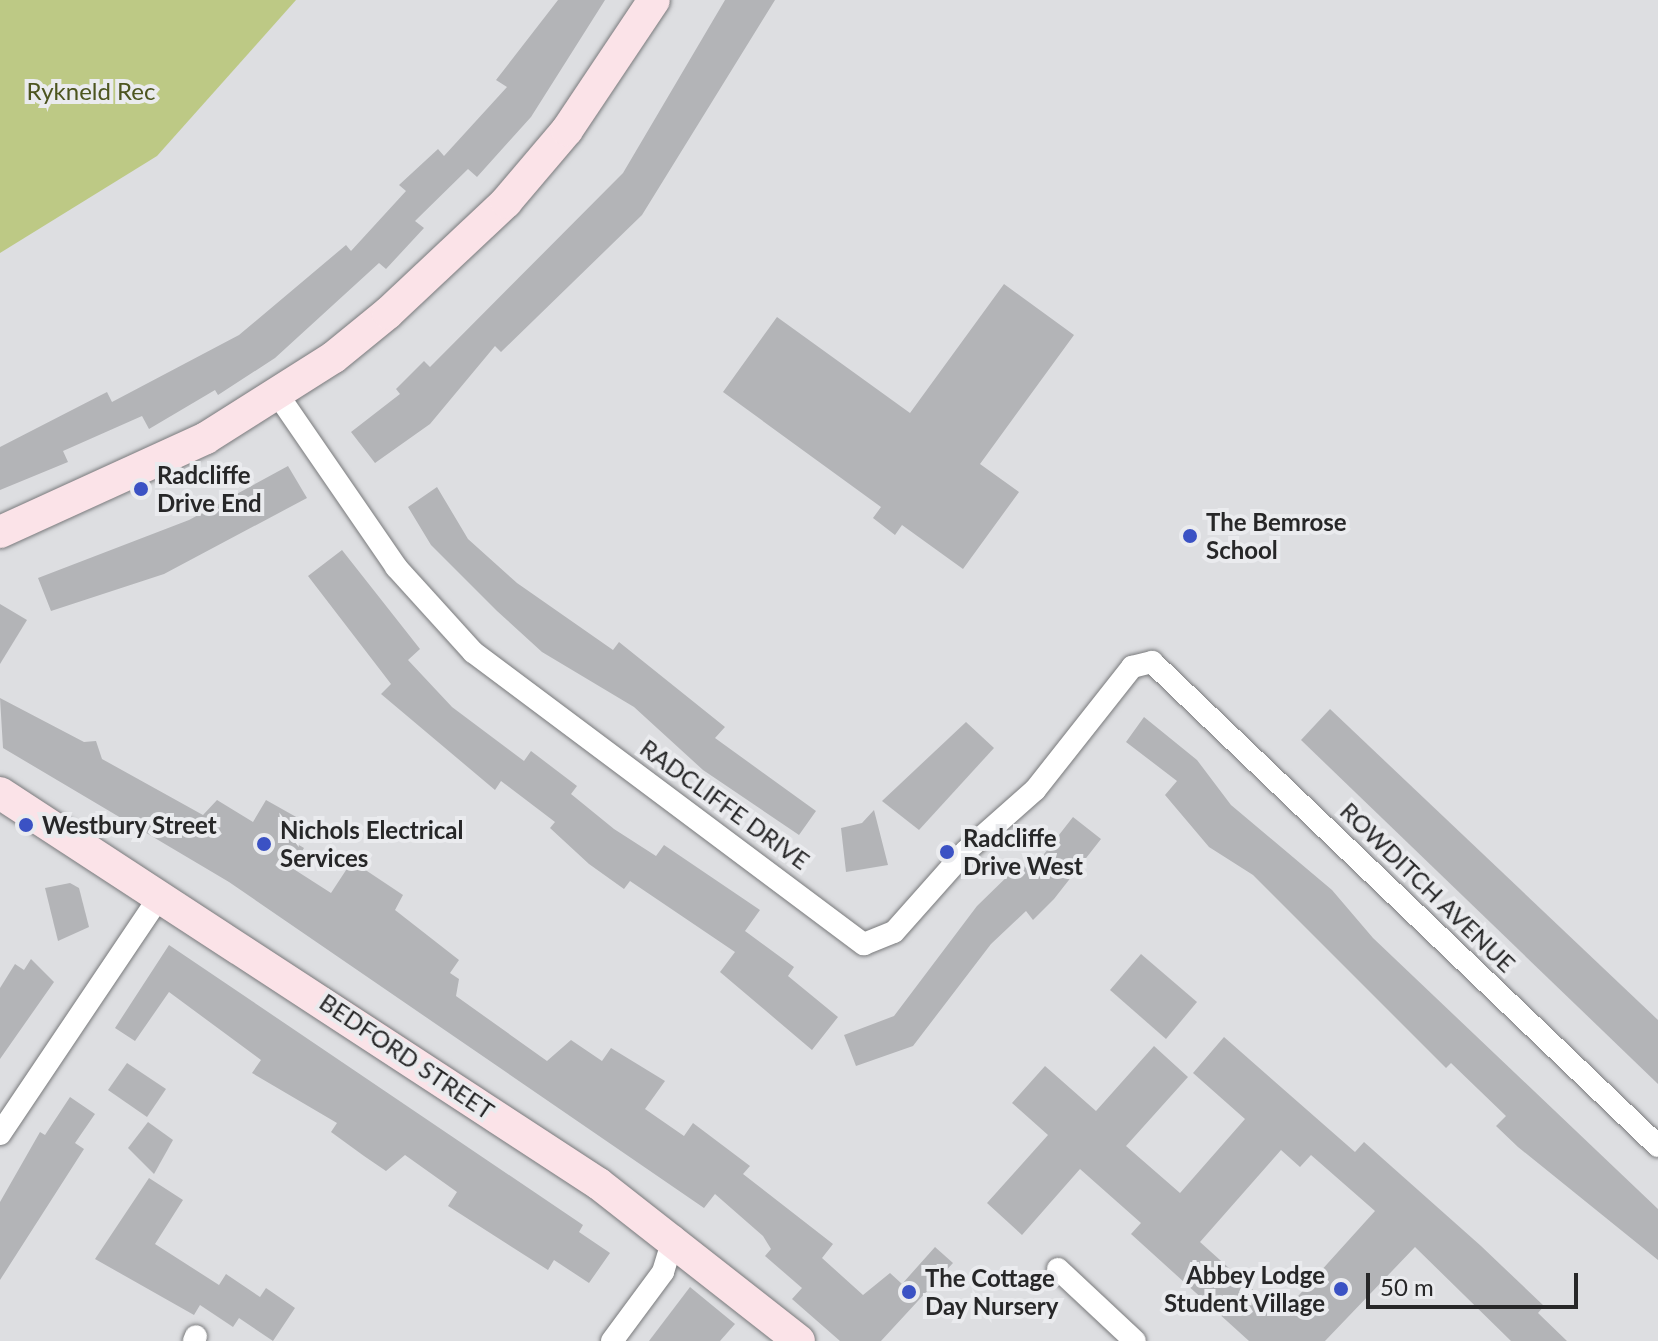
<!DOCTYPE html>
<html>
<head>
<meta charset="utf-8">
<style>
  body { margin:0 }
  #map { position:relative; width:1658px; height:1341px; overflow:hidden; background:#dddee1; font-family:Lato,sans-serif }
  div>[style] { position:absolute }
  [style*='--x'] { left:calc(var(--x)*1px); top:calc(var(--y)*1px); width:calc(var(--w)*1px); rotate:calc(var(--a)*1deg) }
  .green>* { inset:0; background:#bdc985 }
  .building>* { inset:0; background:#b3b4b7 }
  .roads { filter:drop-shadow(0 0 2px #797a7c) drop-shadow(0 0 2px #797a7c) }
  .street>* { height:22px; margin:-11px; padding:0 11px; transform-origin:11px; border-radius:11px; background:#fff }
  .secondary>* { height:32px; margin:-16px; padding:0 16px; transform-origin:16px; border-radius:16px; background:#fbe3e8 }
  .dots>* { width:22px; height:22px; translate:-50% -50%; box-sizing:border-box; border:4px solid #eaebee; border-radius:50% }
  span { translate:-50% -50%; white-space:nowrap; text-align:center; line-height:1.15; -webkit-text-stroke:8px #eaebee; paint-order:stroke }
  .park-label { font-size:24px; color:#4d551f }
  .poi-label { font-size:24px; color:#272728; font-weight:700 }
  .left { translate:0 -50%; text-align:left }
  .right { translate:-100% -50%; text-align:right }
  .street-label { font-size:24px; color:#272728 }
  .scale { position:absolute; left:1366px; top:1273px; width:212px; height:36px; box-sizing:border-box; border:4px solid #272728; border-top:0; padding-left:10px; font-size:24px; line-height:28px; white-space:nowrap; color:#272728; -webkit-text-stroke:6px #eaebee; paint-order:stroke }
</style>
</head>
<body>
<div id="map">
  <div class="green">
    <i style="clip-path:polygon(0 0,296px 0,157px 156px,0 253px)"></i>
  </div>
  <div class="building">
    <i style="clip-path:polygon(558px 0,605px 0,531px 117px,477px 177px,468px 169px,415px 221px,424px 228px,386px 269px,379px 263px,275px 358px,218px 395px,215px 390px,149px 429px,142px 416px,63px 451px,68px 462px,0 490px,0 447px,107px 392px,112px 402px,239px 335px,346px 245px,351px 251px,406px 191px,399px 185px,438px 149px,444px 156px,507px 87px,496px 80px)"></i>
    <i style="clip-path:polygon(725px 0,775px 0,642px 215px,501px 352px,495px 346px,430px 424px,375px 463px,351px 432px,400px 394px,396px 389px,424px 361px,430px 367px,623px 173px)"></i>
    <i style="clip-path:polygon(1004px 284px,1074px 335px,980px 464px,1019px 492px,963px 569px,902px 525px,895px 535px,873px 518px,881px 507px,723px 392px,777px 317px,910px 413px)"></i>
    <i style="clip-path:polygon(288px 466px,307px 498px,164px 574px,51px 611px,38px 578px,189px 520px)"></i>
    <i style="clip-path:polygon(437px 487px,468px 539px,517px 583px,613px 650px,619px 642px,725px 727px,715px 738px,816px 811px,799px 835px,703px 770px,634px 707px,542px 652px,497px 611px,431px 545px,408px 507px)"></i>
    <i style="clip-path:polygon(342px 550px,420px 649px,408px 660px,452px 707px,524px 761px,531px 751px,577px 786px,571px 794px,614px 829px,656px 856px,664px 845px,760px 910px,745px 931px,794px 967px,788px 976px,838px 1017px,812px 1050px,720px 972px,735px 952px,630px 881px,624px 889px,589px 864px,550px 828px,555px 822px,501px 781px,495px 790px,381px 694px,391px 684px,308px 576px)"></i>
    <i style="clip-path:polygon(0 604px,27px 620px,0 664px)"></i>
    <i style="clip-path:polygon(0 698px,84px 742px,96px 741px,102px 759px,203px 815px,217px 800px,253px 822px,266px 800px,298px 818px,287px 838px,304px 848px,292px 868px,331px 893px,352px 861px,403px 895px,395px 910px,459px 960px,450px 973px,459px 979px,456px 996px,547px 1061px,571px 1040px,602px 1061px,611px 1048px,665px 1081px,645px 1109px,684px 1136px,693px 1123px,750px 1166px,743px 1174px,833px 1244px,822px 1258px,863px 1295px,890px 1273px,902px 1284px,935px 1247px,953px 1263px,881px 1341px,840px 1341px,792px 1299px,802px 1288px,765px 1256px,771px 1249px,763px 1236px,715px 1194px,704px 1208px,229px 882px,3px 748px)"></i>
    <i style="clip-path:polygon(1330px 709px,1658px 1020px,1658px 1084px,1301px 740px)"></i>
    <i style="clip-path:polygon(1144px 717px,1197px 760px,1231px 805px,1332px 890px,1373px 938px,1658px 1209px,1658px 1260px,1518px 1147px,1496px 1126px,1506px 1116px,1451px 1063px,1446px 1068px,1253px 875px,1209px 847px,1165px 795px,1177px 781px,1126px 742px)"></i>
    <i style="clip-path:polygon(966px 722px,994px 748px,919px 830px,882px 801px)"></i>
    <i style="clip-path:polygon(874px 810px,888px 865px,846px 872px,841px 828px,862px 823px)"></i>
    <i style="clip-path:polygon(1073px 817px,1101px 839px,1054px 899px,1033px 920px,1026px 911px,991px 944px,913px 1046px,856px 1066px,844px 1035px,894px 1016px,977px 906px,1021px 863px,1030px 872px)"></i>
    <i style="clip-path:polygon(70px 883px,79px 888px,89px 927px,58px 941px,45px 888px)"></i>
    <i style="clip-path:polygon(169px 945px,583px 1225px,579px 1232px,610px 1253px,589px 1283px,554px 1260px,548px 1270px,448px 1206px,457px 1192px,405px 1155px,386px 1171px,364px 1156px,331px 1132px,337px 1123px,252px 1073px,261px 1060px,169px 992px,135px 1041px,115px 1028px)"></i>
    <i style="clip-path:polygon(1141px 954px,1197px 1002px,1166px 1039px,1110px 990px)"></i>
    <i style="clip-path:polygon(31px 959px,54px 982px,0 1059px,0 988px,15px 964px,24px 970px)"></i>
    <i style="clip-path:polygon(evenodd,1224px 1037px,1355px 1152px,1364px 1142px,1481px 1246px,1544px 1306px,1538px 1313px,1567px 1341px,1511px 1341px,1415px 1247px,1325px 1341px,1249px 1341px,1131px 1234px,1141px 1223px,1080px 1169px,1022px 1235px,987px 1203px,1048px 1135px,1012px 1103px,1045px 1066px,1096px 1111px,1154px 1046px,1188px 1077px,1126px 1146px,1180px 1193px,1245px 1119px,1193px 1073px,1224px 1037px,1281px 1150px,1300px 1167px,1311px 1155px,1375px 1211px,1281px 1315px,1200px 1242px,1281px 1150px)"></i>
    <i style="clip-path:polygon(127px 1063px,166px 1089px,147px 1117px,108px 1090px)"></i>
    <i style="clip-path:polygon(70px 1097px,95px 1114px,75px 1143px,84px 1149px,0 1280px,0 1202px,40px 1132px,45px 1135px)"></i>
    <i style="clip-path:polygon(148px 1122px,173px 1140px,154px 1174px,128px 1148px)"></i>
    <i style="clip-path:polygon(149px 1178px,183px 1200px,155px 1244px,219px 1285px,226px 1274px,260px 1297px,266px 1288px,295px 1308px,273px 1341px,239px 1318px,233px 1327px,200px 1305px,194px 1315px,95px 1259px)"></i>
    <i style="clip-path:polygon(690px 1287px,735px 1324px,720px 1341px,649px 1341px)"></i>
  </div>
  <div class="roads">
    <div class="street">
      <i style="--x:278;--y:395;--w:209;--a:55.5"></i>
      <i style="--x:396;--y:567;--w:115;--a:47.8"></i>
      <i style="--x:473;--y:652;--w:488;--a:36.8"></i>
      <i style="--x:864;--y:944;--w:32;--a:-22"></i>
      <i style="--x:894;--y:932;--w:108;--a:-48.4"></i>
      <i style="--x:966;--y:851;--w:92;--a:-41.5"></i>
      <i style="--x:1035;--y:790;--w:157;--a:-51.7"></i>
      <i style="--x:1132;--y:667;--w:21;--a:-14"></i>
      <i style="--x:1152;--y:662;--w:700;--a:43.73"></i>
      <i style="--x:0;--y:1134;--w:290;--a:-56.1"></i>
      <i style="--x:1058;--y:1269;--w:105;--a:43.1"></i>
      <i style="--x:194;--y:1341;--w:5;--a:-68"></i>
      <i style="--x:612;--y:1341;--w:86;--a:-53.5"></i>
      <i style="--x:663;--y:1272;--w:37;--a:-73"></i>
    </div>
    <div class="secondary">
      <i style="--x:0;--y:532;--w:226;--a:-24.5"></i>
      <i style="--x:206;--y:438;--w:151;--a:-32.3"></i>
      <i style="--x:334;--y:357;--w:70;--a:-39.2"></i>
      <i style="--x:388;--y:313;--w:162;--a:-43.2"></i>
      <i style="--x:506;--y:202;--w:94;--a:-49.7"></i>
      <i style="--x:567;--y:130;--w:156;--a:-56.2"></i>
      <i style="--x:0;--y:793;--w:715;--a:33.13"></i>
      <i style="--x:599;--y:1184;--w:254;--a:38.1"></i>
    </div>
  </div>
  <div class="dots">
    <i style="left:141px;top:489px;background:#3b52c4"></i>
    <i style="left:1190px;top:536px;background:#3b52c4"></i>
    <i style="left:26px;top:825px;background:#3b52c4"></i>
    <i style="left:264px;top:844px;background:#3b52c4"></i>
    <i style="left:947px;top:852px;background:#3b52c4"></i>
    <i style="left:1341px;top:1289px;background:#3b52c4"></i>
    <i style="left:909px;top:1292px;background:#3b52c4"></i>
  </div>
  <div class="park-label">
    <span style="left:91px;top:91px">Rykneld Rec</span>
  </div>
  <div class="poi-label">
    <span class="left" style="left:157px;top:489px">Radcliffe<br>Drive End</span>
    <span class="left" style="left:1206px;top:536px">The Bemrose<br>School</span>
    <span class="left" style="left:42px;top:825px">Westbury Street</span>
    <span class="left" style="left:280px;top:844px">Nichols Electrical<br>Services</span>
    <span class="left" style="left:963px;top:852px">Radcliffe<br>Drive West</span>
    <span class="right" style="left:1325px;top:1289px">Abbey Lodge<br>Student Village</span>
    <span class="left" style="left:925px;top:1292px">The Cottage<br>Day Nursery</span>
  </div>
  <div class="street-label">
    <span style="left:725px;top:804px;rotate:36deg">RADCLIFFE DRIVE</span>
    <span style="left:1428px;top:887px;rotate:44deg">ROWDITCH AVENUE</span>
    <span style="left:407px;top:1056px;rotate:34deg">BEDFORD STREET</span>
  </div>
  <div class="scale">50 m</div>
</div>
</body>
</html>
